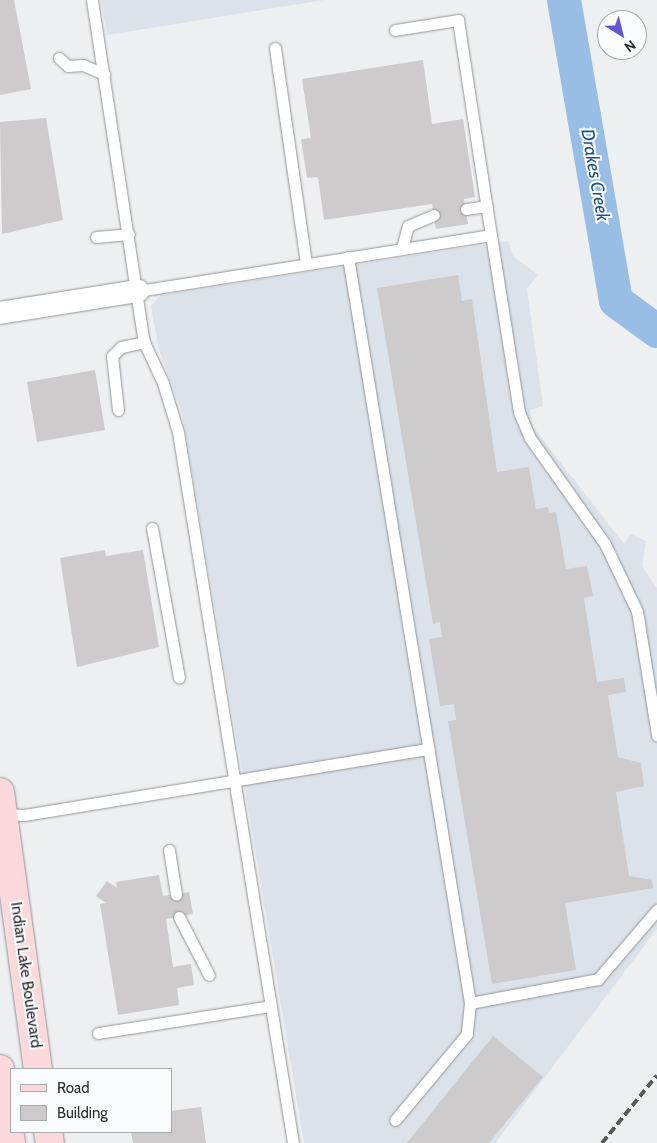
<!DOCTYPE html>
<html>
<head>
<meta charset="utf-8">
<style>
  body { margin:0 }
  #map { position:relative; width:657px; height:1143px; overflow:hidden; background:#edeff1; font-family:Cabin,sans-serif }
  div>[style] { position:absolute }
  [style*='--x'] { left:calc(var(--x)*1px); top:calc(var(--y)*1px); width:calc(var(--w)*1px); rotate:calc(var(--a)*1deg) }
  .built>* { inset:0; background:#dce2ea }
  .river>* { height:34px; margin:-17px; padding:0 17px; transform-origin:17px; border-radius:17px; background:#98bee5 }
  .building>* { inset:0; background:#cdcbcc }
  .roads { filter:drop-shadow(0 0 1px #939597) drop-shadow(0 0 1px #939597) }
  .service>* { height:11px; margin:-5.5px; padding:0 5.5px; transform-origin:5.5px; border-radius:5.5px; background:#fff }
  .minor>* { height:22px; margin:-11px; padding:0 11px; transform-origin:11px; border-radius:11px; background:#fff }
  .secondary>* { height:28px; margin:-14px; padding:0 14px; transform-origin:14px; border-radius:14px; background:#fdd8dd }
  .rail>* { height:4px; margin-top:-2px; transform-origin:0; background:repeating-linear-gradient(90deg,#58595a 0 8px,transparent 0 12px) }
  span { translate:-50% -50%; white-space:nowrap; text-align:center; line-height:1.15; -webkit-text-stroke:4px #fbfcfe; paint-order:stroke }
  .street-label { font-size:16px; color:#2b2c2c }
  .water-label { font-size:18px; color:#1d5284; font-style:italic }
  .legend { position:absolute; left:10px; top:1068px; width:162px; height:65px; box-sizing:border-box; background:#fbfcfe; border:1px solid #a8a9aa; margin:0; padding:6px 9px; list-style:none; font-size:15px; color:#2b2c2c }
  .legend li { display:flex; align-items:center; gap:10px; height:25px }
  .legend b { width:25px; border:1px solid #a8a9aa }
  .north { position:absolute; left:597px; top:10px; width:50px; height:50px; box-sizing:border-box; background:#fbfcfe; border:1px solid #a8a9aa; border-radius:50%; rotate:144deg; font-size:14px; font-weight:700; line-height:20px; text-align:center; color:#2b2c2c }
  .north::after { content:''; display:block; margin:auto; width:18px; height:22px; background:#6259d2; clip-path:polygon(50% 0,100% 100%,50% 72%,0 100%) }
</style>
</head>
<body>
<div id="map">
  <div class="built">
    <i style="clip-path:polygon(101px 0,324px 0,107px 35px)"></i>
    <i style="clip-path:polygon(508px 241px,513px 256px,538px 275px,527px 289px,543px 406px,530px 410px,533px 427px,624px 544px,630px 534px,646px 541px,642px 566px,657px 588px,657px 929px,495px 1143px,304px 1143px,182px 413px,159px 350px,151px 306px,161px 295px)"></i>
  </div>
  <div class="river">
    <i style="--x:564;--y:0;--w:305;--a:80.2"></i>
    <i style="--x:616;--y:301;--w:51;--a:36.2"></i>
  </div>
  <div class="building">
    <i style="clip-path:polygon(0 0,14px 0,31px 89px,0 95px)"></i>
    <i style="clip-path:polygon(423px 60px,432px 124px,463px 119px,475px 197px,464px 199px,468px 224px,436px 229px,432px 204px,324px 220px,318px 177px,307px 178px,301px 139px,311px 138px,302px 79px)"></i>
    <i style="clip-path:polygon(46px 118px,63px 220px,2px 234px,0 122px)"></i>
    <i style="clip-path:polygon(458px 275px,462px 301px,472px 299px,497px 472px,529px 467px,536px 509px,548px 507px,549px 513px,556px 512px,566px 569px,587px 566px,593px 596px,584px 598px,597px 682px,624px 678px,626px 692px,608px 695px,618px 757px,641px 763px,644px 786px,616px 792px,629px 876px,652px 880px,653px 888px,565px 903px,576px 970px,492px 984px,448px 721px,456px 720px,454px 704px,440px 706px,429px 639px,442px 637px,440px 622px,433px 624px,377px 288px)"></i>
    <i style="clip-path:polygon(95px 370px,105px 430px,37px 442px,27px 382px)"></i>
    <i style="clip-path:polygon(105px 550px,106px 556px,143px 550px,159px 647px,77px 667px,60px 558px)"></i>
    <i style="clip-path:polygon(159px 875px,163px 896px,189px 892px,193px 914px,166px 919px,173px 967px,191px 964px,194px 985px,177px 988px,179px 1005px,118px 1015px,100px 904px,106px 903px,96px 896px,107px 881px,117px 888px,116px 882px)"></i>
    <i style="clip-path:polygon(493px 1036px,543px 1077px,489px 1143px,407px 1143px)"></i>
    <i style="clip-path:polygon(201px 1107px,206px 1143px,133px 1143px,131px 1132px,171px 1132px,171px 1111px)"></i>
  </div>
  <div class="roads">
    <div class="service">
      <i style="--x:92;--y:0;--w:346;--a:81.4"></i>
      <i style="--x:144;--y:342;--w:45;--a:65.1"></i>
      <i style="--x:163;--y:383;--w:51;--a:73"></i>
      <i style="--x:178;--y:432;--w:720;--a:80.81"></i>
      <i style="--x:395;--y:30;--w:64;--a:-9"></i>
      <i style="--x:458;--y:20;--w:218;--a:81.3"></i>
      <i style="--x:275;--y:48;--w:217;--a:81.8"></i>
      <i style="--x:59;--y:58;--w:12;--a:42"></i>
      <i style="--x:68;--y:66;--w:15;--a:-4"></i>
      <i style="--x:83;--y:65;--w:23;--a:23"></i>
      <i style="--x:466;--y:209;--w:21;--a:-8"></i>
      <i style="--x:96;--y:237;--w:33;--a:-5"></i>
      <i style="--x:402;--y:248;--w:23;--a:-75"></i>
      <i style="--x:408;--y:226;--w:28;--a:-23"></i>
      <i style="--x:348;--y:257;--w:756;--a:80.71"></i>
      <i style="--x:470;--y:1003;--w:31;--a:96"></i>
      <i style="--x:467;--y:1034;--w:112;--a:129.9"></i>
      <i style="--x:138;--y:291;--w:357;--a:-9"></i>
      <i style="--x:491;--y:235;--w:179;--a:81"></i>
      <i style="--x:519;--y:412;--w:28;--a:67"></i>
      <i style="--x:530;--y:438;--w:130;--a:54.7"></i>
      <i style="--x:605;--y:544;--w:74;--a:64.5"></i>
      <i style="--x:637;--y:611;--w:126;--a:80.8"></i>
      <i style="--x:118;--y:410;--w:54;--a:-96.3"></i>
      <i style="--x:112;--y:356;--w:13;--a:-45"></i>
      <i style="--x:121;--y:347;--w:24;--a:-12"></i>
      <i style="--x:152;--y:528;--w:152;--a:79.8"></i>
      <i style="--x:4;--y:814;--w:20;--a:3"></i>
      <i style="--x:24;--y:815;--w:410;--a:-9.3"></i>
      <i style="--x:169;--y:850;--w:45;--a:81"></i>
      <i style="--x:179;--y:917;--w:65;--a:62.7"></i>
      <i style="--x:470;--y:1003;--w:130;--a:-10.6"></i>
      <i style="--x:598;--y:979;--w:91;--a:-49.5"></i>
      <i style="--x:98;--y:1033;--w:175;--a:-8.9"></i>
    </div>
    <div class="minor">
      <i style="--x:0;--y:313;--w:140;--a:-9.1"></i>
    </div>
    <div class="secondary">
      <i style="--x:0;--y:792;--w:280;--a:82.2"></i>
      <i style="--x:0;--y:1069;--w:75;--a:81.5"></i>
      <i style="--x:48;--y:1132;--w:11;--a:80"></i>
    </div>
  </div>
  <div class="rail">
    <i style="--x:602;--y:1143;--w:87;--a:-51"></i>
  </div>
  <div class="street-label">
    <span style="left:26px;top:975px;rotate:82deg">Indian Lake Boulevard</span>
  </div>
  <div class="water-label">
    <span style="left:595px;top:175px;rotate:80deg">Drakes Creek</span>
  </div>
  <ul class="legend">
  <li><b style="height:6px;background:#fdd8dd"></b>Road</li>
  <li><b style="height:14px;background:#cdcbcc"></b>Building</li>
  </ul>
  <div class="north">N</div>
</div>
</body>
</html>
